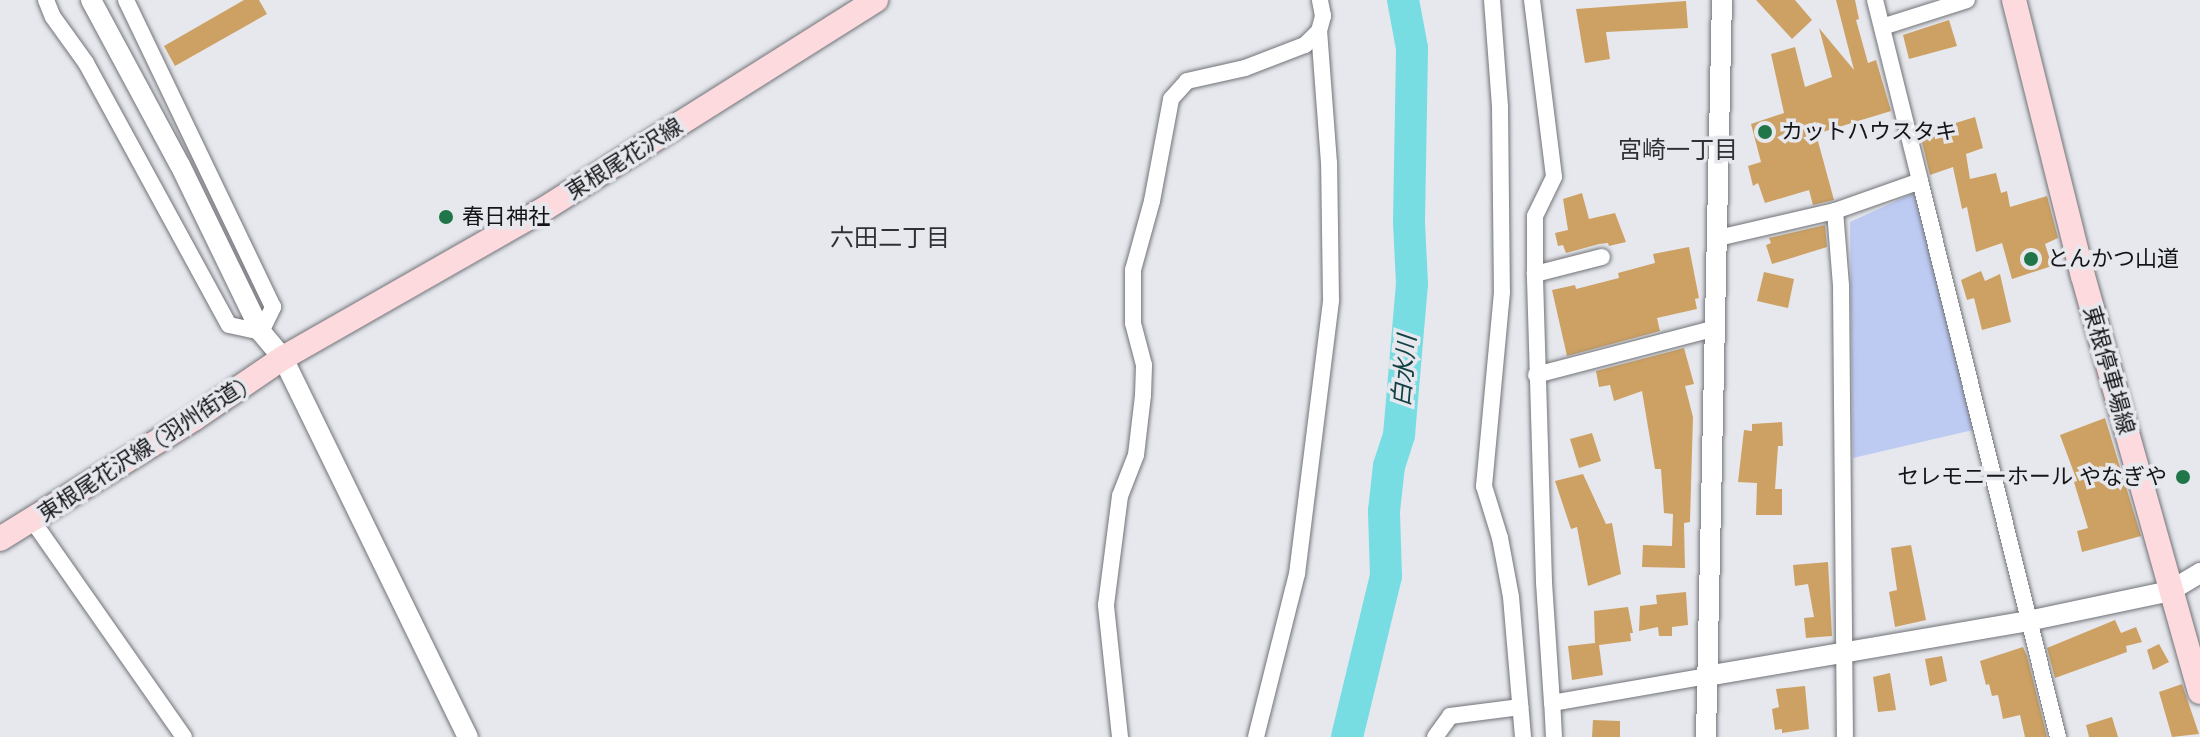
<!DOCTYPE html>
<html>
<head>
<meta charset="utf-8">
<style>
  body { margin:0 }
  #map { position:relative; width:2200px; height:737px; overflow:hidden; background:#e6e8ee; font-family:Quicksand,"Noto Sans JP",sans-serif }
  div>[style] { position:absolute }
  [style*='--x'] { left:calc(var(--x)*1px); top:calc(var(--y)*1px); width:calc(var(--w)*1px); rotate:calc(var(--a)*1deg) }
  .green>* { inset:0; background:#bdcbf3 }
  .river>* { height:32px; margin:-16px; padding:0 16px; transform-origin:16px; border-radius:16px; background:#78dde3 }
  .building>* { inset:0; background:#cda163 }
  .roads { filter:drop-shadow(0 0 2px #717377) drop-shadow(0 0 2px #717377) }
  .minor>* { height:16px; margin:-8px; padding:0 8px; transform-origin:8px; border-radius:8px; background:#fff }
  .tertiary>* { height:20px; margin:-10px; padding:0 10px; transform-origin:10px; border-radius:10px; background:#fff }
  .secondary>* { height:24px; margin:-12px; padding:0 12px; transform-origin:12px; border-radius:12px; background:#fcdadd }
  .dots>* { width:22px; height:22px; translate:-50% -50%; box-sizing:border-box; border:4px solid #e6e8ee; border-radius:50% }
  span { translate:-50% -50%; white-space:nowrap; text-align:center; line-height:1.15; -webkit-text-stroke:7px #e6e8ee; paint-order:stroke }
  .poi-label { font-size:22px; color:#151517 }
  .left { translate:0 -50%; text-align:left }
  .right { translate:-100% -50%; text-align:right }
  .street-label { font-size:22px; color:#151517 }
  .neighbourhood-label { font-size:24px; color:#303135 }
  .water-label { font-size:24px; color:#124144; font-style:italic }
</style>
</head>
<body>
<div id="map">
  <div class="green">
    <i style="clip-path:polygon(1914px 193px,1977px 429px,1853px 458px,1850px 222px)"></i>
  </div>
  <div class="river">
    <i style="--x:1347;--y:737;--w:166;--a:-76.4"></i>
    <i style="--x:1386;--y:576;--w:65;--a:-91.8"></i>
    <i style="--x:1384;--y:511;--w:45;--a:-83.7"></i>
    <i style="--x:1389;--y:466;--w:33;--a:-72"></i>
    <i style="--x:1399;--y:435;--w:152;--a:-85.1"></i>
    <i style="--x:1412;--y:284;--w:62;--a:-92.8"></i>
    <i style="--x:1409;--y:222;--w:174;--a:-89"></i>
    <i style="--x:1412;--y:48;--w:49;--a:-100.6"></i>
  </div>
  <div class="building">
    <i style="clip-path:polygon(244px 0,259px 0,267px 14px,175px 66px,164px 46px)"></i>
    <i style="clip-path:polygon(1756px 0,1795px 0,1812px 20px,1792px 39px)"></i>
    <i style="clip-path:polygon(1836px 0,1855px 0,1859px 19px,1856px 20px,1868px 63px,1876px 60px,1891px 111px,1816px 134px,1834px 200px,1813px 205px,1809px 190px,1765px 203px,1758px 183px,1753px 186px,1748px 166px,1761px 162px,1751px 124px,1784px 113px,1771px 54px,1795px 47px,1805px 87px,1832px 77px,1819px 28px,1854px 70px)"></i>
    <i style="clip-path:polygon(1686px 1px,1688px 28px,1606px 32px,1610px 59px,1585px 63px,1576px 9px)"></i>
    <i style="clip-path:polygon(1949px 20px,1957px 46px,1909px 59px,1903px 35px)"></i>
    <i style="clip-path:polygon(1975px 117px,1983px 148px,1966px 154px,1970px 179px,1996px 173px,2001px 193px,2007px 191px,2010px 207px,2047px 196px,2058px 238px,2045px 244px,2052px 266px,2012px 279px,2002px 243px,1976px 252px,1967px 207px,1962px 209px,1953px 167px,1930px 175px,1920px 134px)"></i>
    <i style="clip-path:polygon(1582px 193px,1589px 219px,1615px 213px,1626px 242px,1609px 246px,1608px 243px,1599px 244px,1566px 253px,1563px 245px,1558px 246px,1555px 233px,1568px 230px,1563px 199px)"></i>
    <i style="clip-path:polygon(1825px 225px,1827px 247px,1772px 264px,1766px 245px,1771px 243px,1769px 238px)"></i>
    <i style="clip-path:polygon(1689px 247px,1699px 298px,1695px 299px,1697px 309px,1657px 318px,1660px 331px,1567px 356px,1552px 290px,1575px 285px,1576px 289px,1619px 278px,1618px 273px,1655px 263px,1653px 254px)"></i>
    <i style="clip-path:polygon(1981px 271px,1985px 281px,2000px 274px,2011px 322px,1982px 330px,1974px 298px,1967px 300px,1961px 280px)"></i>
    <i style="clip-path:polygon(1764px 272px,1794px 279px,1788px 308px,1757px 301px)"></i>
    <i style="clip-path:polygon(1684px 348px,1694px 384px,1685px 386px,1693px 417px,1690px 522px,1684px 523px,1685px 568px,1642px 567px,1643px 545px,1672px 546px,1673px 514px,1664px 513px,1661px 469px,1655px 469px,1642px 391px,1614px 401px,1610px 385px,1599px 387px,1596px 371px)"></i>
    <i style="clip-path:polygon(2105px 418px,2141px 536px,2082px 552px,2077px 531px,2088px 528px,2074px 482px,2077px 481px,2060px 435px)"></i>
    <i style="clip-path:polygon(1782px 422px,1783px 446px,1778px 446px,1775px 489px,1782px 489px,1782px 515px,1756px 515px,1757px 483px,1738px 482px,1744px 430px,1752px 431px,1752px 424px)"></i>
    <i style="clip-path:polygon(1592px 433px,1601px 461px,1579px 468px,1570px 439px)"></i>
    <i style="clip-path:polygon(1583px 474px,1606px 524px,1612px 523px,1621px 574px,1588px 586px,1577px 527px,1571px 529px,1555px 481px)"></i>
    <i style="clip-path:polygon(1911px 545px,1926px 620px,1895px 627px,1889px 592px,1897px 590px,1891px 548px)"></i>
    <i style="clip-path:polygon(1828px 562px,1832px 636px,1806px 638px,1804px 618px,1814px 617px,1808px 584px,1795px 586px,1793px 565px)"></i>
    <i style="clip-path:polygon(1686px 592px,1688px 625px,1672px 627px,1672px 636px,1659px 636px,1658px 627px,1639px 631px,1640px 606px,1657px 604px,1656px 595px)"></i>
    <i style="clip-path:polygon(1628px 607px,1633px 633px,1630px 633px,1631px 641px,1599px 645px,1603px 675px,1572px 680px,1568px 646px,1595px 643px,1594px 611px)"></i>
    <i style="clip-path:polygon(2115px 620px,2121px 633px,2136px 627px,2142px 642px,2126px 646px,2127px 652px,2055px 678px,2047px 648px)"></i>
    <i style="clip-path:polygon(2159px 644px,2169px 662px,2153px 670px,2147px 650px)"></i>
    <i style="clip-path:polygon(2023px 647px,2027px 656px,2047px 737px,2025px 737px,2020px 715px,2003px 719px,1998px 695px,1992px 696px,1989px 684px,1986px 685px,1980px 661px)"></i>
    <i style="clip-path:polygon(1942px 656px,1947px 681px,1930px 686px,1925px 659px)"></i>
    <i style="clip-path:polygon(1890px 673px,1896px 710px,1878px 712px,1873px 677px)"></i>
    <i style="clip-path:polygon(2182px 684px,2199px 734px,2172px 737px,2159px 692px)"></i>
    <i style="clip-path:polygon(1805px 686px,1809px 729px,1782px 733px,1782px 729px,1775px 730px,1772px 709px,1779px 707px,1776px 689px)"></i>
    <i style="clip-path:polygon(2112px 717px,2118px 737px,2089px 737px,2086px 725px)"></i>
    <i style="clip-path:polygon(1593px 720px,1620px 721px,1620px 737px,1592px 737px)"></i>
  </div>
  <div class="roads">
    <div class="minor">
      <i style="--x:46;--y:0;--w:18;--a:68"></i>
      <i style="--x:53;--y:17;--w:57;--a:54.3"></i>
      <i style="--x:86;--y:63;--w:298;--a:61.4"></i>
      <i style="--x:229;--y:325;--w:33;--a:12"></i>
      <i style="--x:261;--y:332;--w:28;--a:-64"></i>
      <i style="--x:273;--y:307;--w:340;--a:-115.6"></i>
      <i style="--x:1492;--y:0;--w:107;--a:85.7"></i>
      <i style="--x:1500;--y:107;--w:185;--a:89.4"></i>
      <i style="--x:1502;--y:292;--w:195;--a:95.3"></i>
      <i style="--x:1484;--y:486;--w:54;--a:72.9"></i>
      <i style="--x:1500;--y:538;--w:60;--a:79.4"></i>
      <i style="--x:1511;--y:597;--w:141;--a:85.1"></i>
      <i style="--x:1532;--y:0;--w:178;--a:82.9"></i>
      <i style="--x:1554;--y:177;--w:43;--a:116"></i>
      <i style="--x:1535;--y:216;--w:58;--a:90"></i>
      <i style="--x:1875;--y:0;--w:187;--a:76"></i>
      <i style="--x:1882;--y:27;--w:89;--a:-17.6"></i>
      <i style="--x:1835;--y:211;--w:90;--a:-19.4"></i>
      <i style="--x:1920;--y:181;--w:573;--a:76.06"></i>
      <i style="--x:1718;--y:238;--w:120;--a:-13"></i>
      <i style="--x:1835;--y:211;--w:75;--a:85.4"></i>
      <i style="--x:1841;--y:286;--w:451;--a:89.5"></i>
      <i style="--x:1536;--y:375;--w:186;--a:-14.6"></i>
      <i style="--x:32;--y:520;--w:265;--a:55"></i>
      <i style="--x:1552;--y:703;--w:121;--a:-93.8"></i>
      <i style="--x:1544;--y:582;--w:308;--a:-91.7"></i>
      <i style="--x:1535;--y:274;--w:69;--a:-14.2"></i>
      <i style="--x:1120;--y:737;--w:133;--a:-96.1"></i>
      <i style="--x:1106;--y:605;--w:110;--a:-82.7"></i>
      <i style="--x:1120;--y:496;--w:44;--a:-68.7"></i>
      <i style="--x:1136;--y:455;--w:60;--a:-83.3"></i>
      <i style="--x:1143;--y:395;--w:30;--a:-88"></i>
      <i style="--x:1144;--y:365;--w:43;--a:-104.7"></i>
      <i style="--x:1133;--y:323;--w:53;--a:-90"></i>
      <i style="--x:1133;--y:270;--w:72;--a:-74.6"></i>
      <i style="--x:1152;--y:201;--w:104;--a:-79.4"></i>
      <i style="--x:1171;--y:99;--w:24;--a:-48"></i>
      <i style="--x:1187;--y:81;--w:59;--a:-12.6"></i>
      <i style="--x:1245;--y:68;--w:64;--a:-21"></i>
      <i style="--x:1305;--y:45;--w:20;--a:-45"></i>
      <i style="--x:1319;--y:31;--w:16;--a:-75"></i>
      <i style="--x:1323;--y:16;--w:16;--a:-101"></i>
      <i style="--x:1256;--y:737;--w:168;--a:-75.9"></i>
      <i style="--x:1297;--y:574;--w:276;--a:-82.9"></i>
      <i style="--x:1331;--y:300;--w:137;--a:-90.8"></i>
      <i style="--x:1329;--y:163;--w:132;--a:-94.3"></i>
      <i style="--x:1435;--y:737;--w:26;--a:-54"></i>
      <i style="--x:1450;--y:716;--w:71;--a:-7.3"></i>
      <i style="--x:1554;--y:737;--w:34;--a:-93"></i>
      <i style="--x:1552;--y:703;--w:157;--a:-9.9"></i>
    </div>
    <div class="tertiary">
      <i style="--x:91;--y:0;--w:187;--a:61.7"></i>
      <i style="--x:180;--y:165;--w:186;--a:64.1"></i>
      <i style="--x:261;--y:332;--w:34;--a:50"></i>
      <i style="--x:283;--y:358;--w:422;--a:64"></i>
      <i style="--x:1707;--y:676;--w:326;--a:-9.7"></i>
      <i style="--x:2028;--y:621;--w:145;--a:-11.9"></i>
      <i style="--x:2170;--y:591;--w:35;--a:-31"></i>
      <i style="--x:1706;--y:737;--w:737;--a:-88.76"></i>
    </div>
    <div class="secondary">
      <i style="--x:2014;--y:0;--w:284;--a:76"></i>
      <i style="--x:2083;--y:276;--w:432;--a:74.3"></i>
      <i style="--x:0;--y:539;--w:229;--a:-31.8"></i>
      <i style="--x:195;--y:418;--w:107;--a:-34.3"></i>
      <i style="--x:283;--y:358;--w:297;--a:-29.7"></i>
      <i style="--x:541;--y:211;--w:396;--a:-32.2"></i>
    </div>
  </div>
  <div class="dots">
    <i style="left:1765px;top:132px;background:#207649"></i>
    <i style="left:446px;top:217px;background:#207649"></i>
    <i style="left:2031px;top:259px;background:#207649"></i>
    <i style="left:2183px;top:477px;background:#207649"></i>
  </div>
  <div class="poi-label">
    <span class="left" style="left:1781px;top:132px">カットハウスタキ</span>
    <span class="left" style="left:462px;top:217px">春日神社</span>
    <span class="left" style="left:2047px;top:259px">とんかつ山道</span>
    <span class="right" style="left:2167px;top:477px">セレモニーホール やなぎや</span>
  </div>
  <div class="street-label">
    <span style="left:624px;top:159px;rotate:-32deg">東根尾花沢線</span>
    <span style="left:2109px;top:370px;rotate:74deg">東根停車場線</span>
    <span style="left:142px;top:450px;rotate:-33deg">東根尾花沢線 (羽州街道)</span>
  </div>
  <div class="neighbourhood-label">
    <span style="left:1678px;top:150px">宮崎一丁目</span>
    <span style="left:890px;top:238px">六田二丁目</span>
  </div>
  <div class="water-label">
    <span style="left:1404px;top:371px;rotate:-85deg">白水川</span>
  </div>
</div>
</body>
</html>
